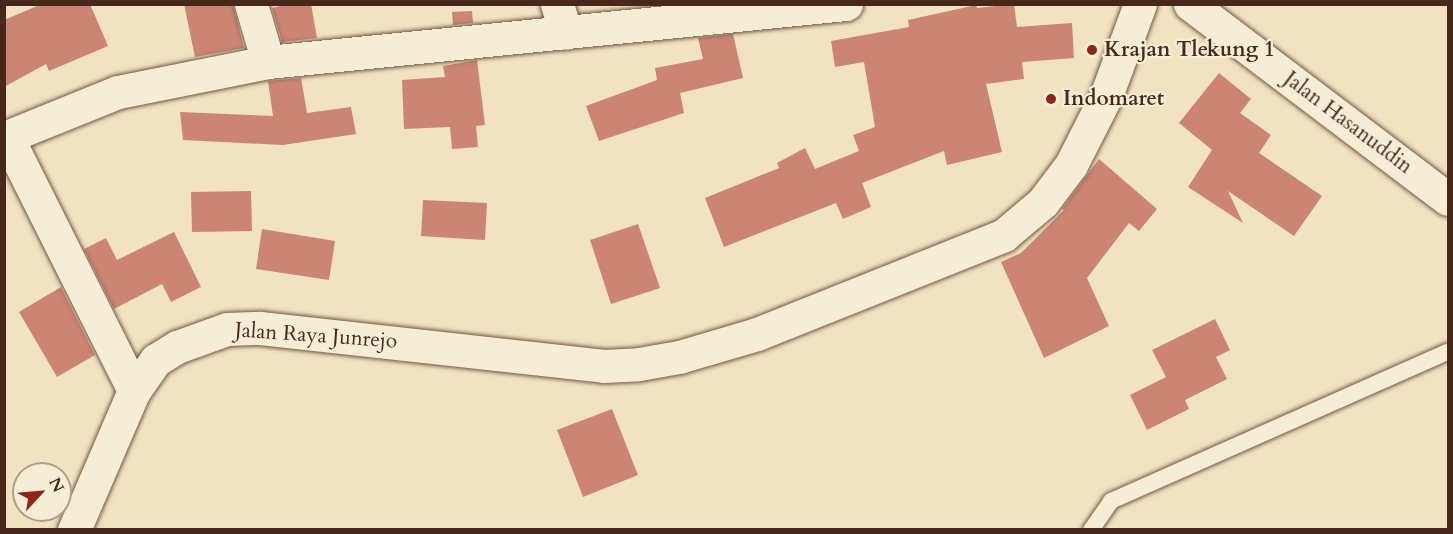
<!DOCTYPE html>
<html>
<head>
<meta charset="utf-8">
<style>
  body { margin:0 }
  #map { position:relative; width:1453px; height:534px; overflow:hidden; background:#f1e3c2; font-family:Cardo,serif }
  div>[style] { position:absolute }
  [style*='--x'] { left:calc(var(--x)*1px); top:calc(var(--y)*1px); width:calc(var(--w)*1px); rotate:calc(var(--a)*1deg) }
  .building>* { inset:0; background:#cc8573 }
  .roads { filter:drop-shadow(0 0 2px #725744) drop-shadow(0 0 2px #725744) }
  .lane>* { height:16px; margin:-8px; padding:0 8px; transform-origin:8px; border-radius:8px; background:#f6edd7 }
  .street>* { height:33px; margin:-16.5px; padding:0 16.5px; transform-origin:16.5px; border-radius:16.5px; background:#f6edd7 }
  .secondary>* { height:33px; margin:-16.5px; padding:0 16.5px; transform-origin:16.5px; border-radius:16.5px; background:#f6edd7 }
  .dots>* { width:16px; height:16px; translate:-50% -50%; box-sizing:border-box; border:3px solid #f6edd7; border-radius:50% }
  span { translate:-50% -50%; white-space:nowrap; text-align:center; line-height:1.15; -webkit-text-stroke:4.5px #f6edd7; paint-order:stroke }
  .poi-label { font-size:21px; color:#47281a; font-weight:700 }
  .left { translate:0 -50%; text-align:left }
  .street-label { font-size:21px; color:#47281a }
  .frame { position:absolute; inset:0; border:6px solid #47281a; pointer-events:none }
  .north { position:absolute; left:12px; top:462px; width:60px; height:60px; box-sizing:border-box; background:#f6edd7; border:2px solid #b09e8b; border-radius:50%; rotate:64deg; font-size:16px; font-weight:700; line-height:24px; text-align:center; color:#47281a }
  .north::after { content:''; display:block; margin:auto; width:21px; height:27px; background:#8f2418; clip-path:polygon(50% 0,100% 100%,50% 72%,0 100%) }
</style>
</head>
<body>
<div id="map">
  <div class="building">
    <i style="clip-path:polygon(42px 4px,90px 4px,108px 46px,49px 71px,46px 64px,4px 87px,4px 20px)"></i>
    <i style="clip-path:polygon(184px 4px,233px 4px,244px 48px,195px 57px)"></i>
    <i style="clip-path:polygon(288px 4px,311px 4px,317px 38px,282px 42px,272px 8px)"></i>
    <i style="clip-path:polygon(1014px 4px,1017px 27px,1072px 23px,1074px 58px,1022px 62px,1024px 79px,986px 84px,1002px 152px,947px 165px,944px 151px,862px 183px,871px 207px,843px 219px,836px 203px,724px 247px,705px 198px,779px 168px,777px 163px,805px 148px,815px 169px,859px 151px,853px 135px,875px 127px,864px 62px,835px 67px,831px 41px,909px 27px,908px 20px,976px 5px,977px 8px)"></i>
    <i style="clip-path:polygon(472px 11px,473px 23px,453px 25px,452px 12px)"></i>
    <i style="clip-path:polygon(733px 34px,743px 78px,680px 93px,684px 113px,599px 141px,586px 106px,657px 80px,655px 68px,703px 59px,698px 38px)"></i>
    <i style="clip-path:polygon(477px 60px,485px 125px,476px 126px,478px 147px,452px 149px,450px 127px,404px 129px,402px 80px,445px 77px,443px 66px)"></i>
    <i style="clip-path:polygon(1219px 73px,1251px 99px,1240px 113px,1271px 135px,1259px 153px,1322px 196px,1294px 236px,1228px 191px,1243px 223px,1188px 187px,1212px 150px,1179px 123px)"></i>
    <i style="clip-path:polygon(301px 78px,307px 113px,351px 107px,356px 134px,283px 145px,183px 140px,180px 112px,273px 116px,268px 81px)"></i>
    <i style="clip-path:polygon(1099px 159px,1157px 209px,1139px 231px,1129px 223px,1087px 278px,1109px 326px,1044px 358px,1001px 262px,1021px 253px,1064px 210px,1062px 209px)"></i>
    <i style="clip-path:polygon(251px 191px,252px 231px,192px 232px,191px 192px)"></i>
    <i style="clip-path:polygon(423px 200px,487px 203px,485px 240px,421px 236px)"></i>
    <i style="clip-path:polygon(638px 224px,660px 288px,611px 304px,590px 240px)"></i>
    <i style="clip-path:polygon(262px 229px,335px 241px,329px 280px,256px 269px)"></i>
    <i style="clip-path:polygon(174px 232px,201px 287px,171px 302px,162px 284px,114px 309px,84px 249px,106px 238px,117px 260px)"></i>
    <i style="clip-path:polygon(61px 287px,95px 355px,57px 377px,19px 312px)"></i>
    <i style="clip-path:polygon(1215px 319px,1230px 350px,1216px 357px,1227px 379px,1185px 400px,1189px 409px,1147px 430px,1130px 395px,1166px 377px,1152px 350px)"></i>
    <i style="clip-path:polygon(612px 409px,638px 475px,583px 497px,557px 430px)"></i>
  </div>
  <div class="roads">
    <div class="lane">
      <i style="--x:1091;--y:530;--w:35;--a:-55"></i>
      <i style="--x:1111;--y:501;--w:368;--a:-23.9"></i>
    </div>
    <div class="street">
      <i style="--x:251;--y:4;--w:60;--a:73.7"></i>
      <i style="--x:557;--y:4;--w:30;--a:73"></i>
      <i style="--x:7;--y:137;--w:284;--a:63.4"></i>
      <i style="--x:4;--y:138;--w:123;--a:-22"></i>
      <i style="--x:118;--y:92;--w:153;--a:-11.3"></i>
      <i style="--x:268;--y:62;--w:581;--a:-5.73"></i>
    </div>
    <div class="secondary">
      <i style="--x:1190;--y:4;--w:323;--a:37.1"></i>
      <i style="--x:74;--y:530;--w:151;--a:-66.7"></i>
      <i style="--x:134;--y:391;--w:38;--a:-55"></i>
      <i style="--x:156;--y:360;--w:25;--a:-32"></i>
      <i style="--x:177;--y:347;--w:53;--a:-19.8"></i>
      <i style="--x:227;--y:329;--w:33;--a:-2"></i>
      <i style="--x:260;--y:328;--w:346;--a:6.3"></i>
      <i style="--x:604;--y:366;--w:35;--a:-3"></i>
      <i style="--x:639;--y:364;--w:41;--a:-9.9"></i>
      <i style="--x:679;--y:357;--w:81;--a:-16.4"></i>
      <i style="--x:757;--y:334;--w:266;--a:-21.8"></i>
      <i style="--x:1004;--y:235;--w:51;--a:-40.2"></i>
      <i style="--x:1043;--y:202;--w:46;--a:-52.9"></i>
      <i style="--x:1071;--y:165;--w:77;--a:-63.1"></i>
      <i style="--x:1106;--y:96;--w:98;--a:-69.7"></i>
    </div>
  </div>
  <div class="dots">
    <i style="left:1092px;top:50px;background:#8f2418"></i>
    <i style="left:1051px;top:99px;background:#8f2418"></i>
  </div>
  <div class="poi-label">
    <span class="left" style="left:1104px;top:50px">Krajan Tlekung 1</span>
    <span class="left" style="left:1063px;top:99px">Indomaret</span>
  </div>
  <div class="street-label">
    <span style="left:1348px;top:123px;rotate:37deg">Jalan Hasanuddin</span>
    <span style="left:316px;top:336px;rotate:4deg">Jalan Raya Junrejo</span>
  </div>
  <div class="frame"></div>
  <div class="north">N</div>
</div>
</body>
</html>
